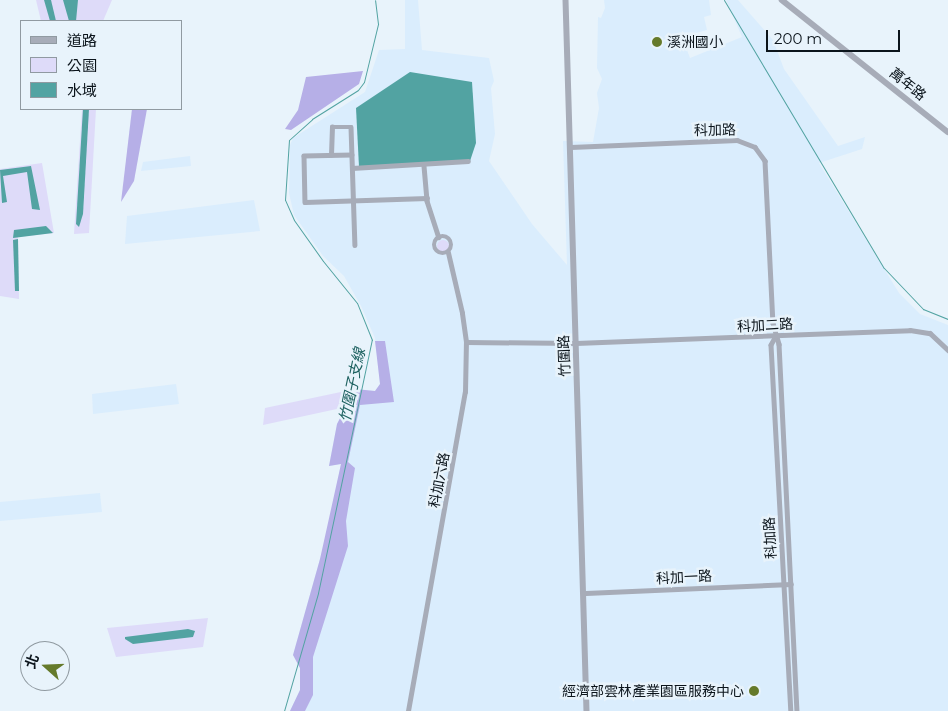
<!DOCTYPE html>
<html>
<head>
<meta charset="utf-8">
<style>
  body { margin:0 }
  #map { position:relative; width:948px; height:711px; overflow:hidden; background:#e8f3fb; font-family:Montserrat,"Noto Sans TC",sans-serif }
  div>[style] { position:absolute }
  [style*='--x'] { left:calc(var(--x)*1px); top:calc(var(--y)*1px); width:calc(var(--w)*1px); rotate:calc(var(--a)*1deg) }
  .built>* { inset:0; background:#daedfd }
  .green>* { inset:0; background:#dedbf9 }
  .round { border-radius:50% }
  .forest>* { inset:0; background:#b6afe7 }
  .water>* { inset:0; background:#52a3a2 }
  .stream>* { height:1px; margin:-0.5px; padding:0 0.5px; transform-origin:0.5px; border-radius:0.5px; background:#52a3a2 }
  .minor>* { height:4.5px; margin:-2.25px; padding:0 2.25px; transform-origin:2.25px; border-radius:2.25px; background:#a7acb8 }
  .minor>.ring { margin:-2.25px; padding:0; box-sizing:content-box; background:none; border:4.5px solid #a7acb8; border-radius:50% }
  .tertiary>* { height:5.5px; margin:-2.75px; padding:0 2.75px; transform-origin:2.75px; border-radius:2.75px; background:#a7acb8 }
  .dots>* { width:14px; height:14px; translate:-50% -50%; box-sizing:border-box; border:2px solid #e8f3fb; border-radius:50% }
  span { translate:-50% -50%; white-space:nowrap; text-align:center; line-height:1.15; -webkit-text-stroke:5px #e8f3fb; paint-order:stroke }
  .poi-label { font-size:14px; color:#0b141b }
  .left { translate:0 -50%; text-align:left }
  .right { translate:-100% -50%; text-align:right }
  .street-label { font-size:14px; color:#0b141b }
  .water-label { font-size:15px; color:#206362; font-style:italic }
  .legend { position:absolute; left:20px; top:20px; width:162px; height:90px; box-sizing:border-box; background:#e8f3fb; border:1px solid #909aa1; margin:0; padding:6px 9px; list-style:none; font-size:15px; color:#0b141b }
  .legend li { display:flex; align-items:center; gap:10px; height:25px }
  .legend b { width:25px; border:1px solid #909aa1 }
  .north { position:absolute; left:20px; top:641px; width:50px; height:50px; box-sizing:border-box; background:#e8f3fb; border:1px solid #909aa1; border-radius:50%; rotate:290deg; font-size:14px; font-weight:700; line-height:20px; text-align:center; color:#0b141b }
  .north::after { content:''; display:block; margin:auto; width:18px; height:22px; background:#657a2b; clip-path:polygon(50% 0,100% 100%,50% 72%,0 100%) }
  .scale { position:absolute; left:766px; top:30px; width:134px; height:22px; box-sizing:border-box; border:2px solid #0b141b; border-top:0; padding-left:6px; font-size:15px; line-height:18px; white-space:nowrap; color:#0b141b; -webkit-text-stroke:4px #e8f3fb; paint-order:stroke }
</style>
</head>
<body>
<div id="map">
  <div class="built">
    <i style="clip-path:polygon(405px 0,418px 0,422px 50px,489px 58px,494px 81px,491px 88px,495px 134px,489px 161px,532px 224px,567px 265px,563px 141px,593px 142px,599px 108px,597px 93px,602px 79px,597px 68px,598px 17px,601px 18px,605px 8px,604px 0,709px 0,711px 15px,704px 17px,707px 30px,689px 35px,687px 50px,690px 58px,742px 37px,726px 0,738px 0,773px 40px,784px 69px,838px 146px,865px 137px,862px 149px,819px 163px,899px 293px,920px 314px,948px 325px,948px 711px,290px 711px,300px 690px,300px 668px,293px 655px,327px 534px,341px 464px,329px 466px,337px 424px,355px 389px,375px 391px,380px 384px,375px 338px,361px 306px,344px 276px,323px 256px,294px 215px,289px 193px,290px 145px,293px 138px,365px 92px,379px 50px,405px 49px)"></i>
    <i style="clip-path:polygon(190px 156px,191px 166px,141px 171px,143px 162px)"></i>
    <i style="clip-path:polygon(254px 200px,260px 231px,125px 244px,127px 216px)"></i>
    <i style="clip-path:polygon(176px 384px,179px 404px,93px 414px,92px 394px)"></i>
    <i style="clip-path:polygon(100px 493px,102px 512px,0 521px,0 502px)"></i>
  </div>
  <div class="green">
    <i style="clip-path:polygon(36px 0,112px 0,103px 21px,41px 21px)"></i>
    <i style="clip-path:polygon(82px 109px,96px 109px,89px 233px,74px 234px)"></i>
    <i style="clip-path:polygon(42px 163px,54px 233px,18px 237px,19px 299px,0 296px,0 169px)"></i>
    <i class="round" style="left:437px;top:240px;width:12px;height:12px"></i>
    <i style="clip-path:polygon(355px 389px,346px 407px,263px 425px,265px 408px)"></i>
    <i style="clip-path:polygon(208px 618px,203px 647px,116px 657px,107px 628px)"></i>
  </div>
  <div class="forest">
    <i style="clip-path:polygon(363px 71px,359px 84px,291px 130px,285px 129px,298px 110px,306px 77px)"></i>
    <i style="clip-path:polygon(132px 109px,147px 109px,134px 181px,121px 202px)"></i>
    <i style="clip-path:polygon(375px 341px,385px 341px,394px 402px,360px 405px,348px 462px,355px 468px,346px 521px,348px 546px,313px 657px,313px 695px,305px 711px,290px 711px,300px 690px,300px 668px,293px 655px,320px 559px,341px 464px,329px 466px,337px 424px,355px 389px,375px 391px,380px 384px)"></i>
  </div>
  <div class="water">
    <i style="clip-path:polygon(44px 0,51px 0,56px 21px,50px 21px)"></i>
    <i style="clip-path:polygon(63px 0,78px 0,76px 21px,69px 21px)"></i>
    <i style="clip-path:polygon(410px 72px,472px 82px,476px 143px,470px 161px,359px 167px,356px 108px)"></i>
    <i style="clip-path:polygon(83px 109px,89px 109px,83px 214px,79px 227px,76px 224px)"></i>
    <i style="clip-path:polygon(31px 166px,40px 210px,32px 209px,27px 172px,3px 176px,7px 202px,2px 203px,0 170px)"></i>
    <i style="clip-path:polygon(46px 226px,53px 233px,13px 238px,14px 230px)"></i>
    <i style="clip-path:polygon(18px 239px,19px 291px,15px 291px,13px 240px)"></i>
    <i style="clip-path:polygon(188px 629px,195px 631px,193px 637px,133px 644px,125px 639px,125px 637px)"></i>
  </div>
  <div class="stream">
    <i style="--x:724;--y:0;--w:312;--a:59.2"></i>
    <i style="--x:884;--y:268;--w:57;--a:46.4"></i>
    <i style="--x:923;--y:309;--w:27;--a:22"></i>
    <i style="--x:284;--y:711;--w:123;--a:-73.9"></i>
    <i style="--x:318;--y:593;--w:259;--a:-78"></i>
    <i style="--x:372;--y:340;--w:40;--a:-112"></i>
    <i style="--x:357;--y:303;--w:54;--a:-129"></i>
    <i style="--x:323;--y:261;--w:50;--a:-125.3"></i>
    <i style="--x:294;--y:220;--w:22;--a:-114"></i>
    <i style="--x:285;--y:200;--w:60;--a:-86.2"></i>
    <i style="--x:289;--y:140;--w:31;--a:-42"></i>
    <i style="--x:312;--y:119;--w:54;--a:-32.2"></i>
    <i style="--x:358;--y:90;--w:10;--a:-53"></i>
    <i style="--x:364;--y:82;--w:60;--a:-76.4"></i>
    <i style="--x:378;--y:24;--w:24;--a:-97"></i>
  </div>
  <div class="minor">
    <i style="--x:571;--y:147;--w:166;--a:-2.4"></i>
    <i style="--x:737;--y:140;--w:19;--a:21"></i>
    <i style="--x:755;--y:147;--w:17;--a:54"></i>
    <i style="--x:765;--y:161;--w:162;--a:87.2"></i>
    <i style="--x:773;--y:323;--w:22;--a:74"></i>
    <i style="--x:779;--y:344;--w:367;--a:87.2"></i>
    <i style="--x:331;--y:155;--w:28;--a:-88"></i>
    <i style="--x:332;--y:127;--w:19;--a:0"></i>
    <i style="--x:351;--y:127;--w:118;--a:88.1"></i>
    <i style="--x:352;--y:155;--w:48;--a:178.8"></i>
    <i style="--x:304;--y:156;--w:46;--a:88.8"></i>
    <i style="--x:305;--y:202;--w:122;--a:-1.9"></i>
    <i style="--x:424;--y:166;--w:35;--a:85"></i>
    <i style="--x:427;--y:201;--w:38;--a:72"></i>
    <i style="--x:352;--y:168;--w:116;--a:-3.5"></i>
    <i class="ring" style="left:434px;top:236px;width:13.5px;height:13.5px"></i>
    <i style="--x:776;--y:336;--w:10;--a:119"></i>
    <i style="--x:771;--y:345;--w:367;--a:86.9"></i>
    <i style="--x:466;--y:342;--w:110;--a:0.5"></i>
    <i style="--x:576;--y:343;--w:334;--a:-2.2"></i>
    <i style="--x:910;--y:330;--w:20;--a:9"></i>
    <i style="--x:930;--y:333;--w:25;--a:43"></i>
    <i style="--x:586;--y:593;--w:205;--a:-2.5"></i>
    <i style="--x:408;--y:711;--w:324;--a:-79.9"></i>
    <i style="--x:465;--y:392;--w:50;--a:-88.9"></i>
    <i style="--x:466;--y:342;--w:29;--a:-98"></i>
    <i style="--x:462;--y:313;--w:62;--a:-103.1"></i>
  </div>
  <div class="tertiary">
    <i style="--x:566;--y:0;--w:711;--a:88.31"></i>
    <i style="--x:782;--y:0;--w:212;--a:38.5"></i>
  </div>
  <div class="dots">
    <i style="left:657px;top:42px;background:#657a2b"></i>
    <i style="left:754px;top:691px;background:#657a2b"></i>
  </div>
  <div class="poi-label">
    <span class="left" style="left:667px;top:42px">溪洲國小</span>
    <span class="right" style="left:744px;top:691px">經濟部雲林產業園區服務中心</span>
  </div>
  <div class="street-label">
    <span style="left:908px;top:84px;rotate:39deg">萬年路</span>
    <span style="left:715px;top:130px;rotate:-1deg">科加路</span>
    <span style="left:765px;top:325px;rotate:-3deg">科加二路</span>
    <span style="left:564px;top:356px;rotate:-92deg">竹圍路</span>
    <span style="left:439px;top:480px;rotate:-79deg">科加六路</span>
    <span style="left:770px;top:538px;rotate:-93deg">科加路</span>
    <span style="left:684px;top:577px;rotate:-3deg">科加一路</span>
  </div>
  <div class="water-label">
    <span style="left:352px;top:385px;rotate:-78deg">竹圍子支線</span>
  </div>
  <ul class="legend">
  <li><b style="height:6px;background:#a7acb8"></b>道路</li>
  <li><b style="height:14px;background:#dedbf9"></b>公園</li>
  <li><b style="height:14px;background:#52a3a2"></b>水域</li>
  </ul>
  <div class="north">北</div>
  <div class="scale">200 m</div>
</div>
</body>
</html>
